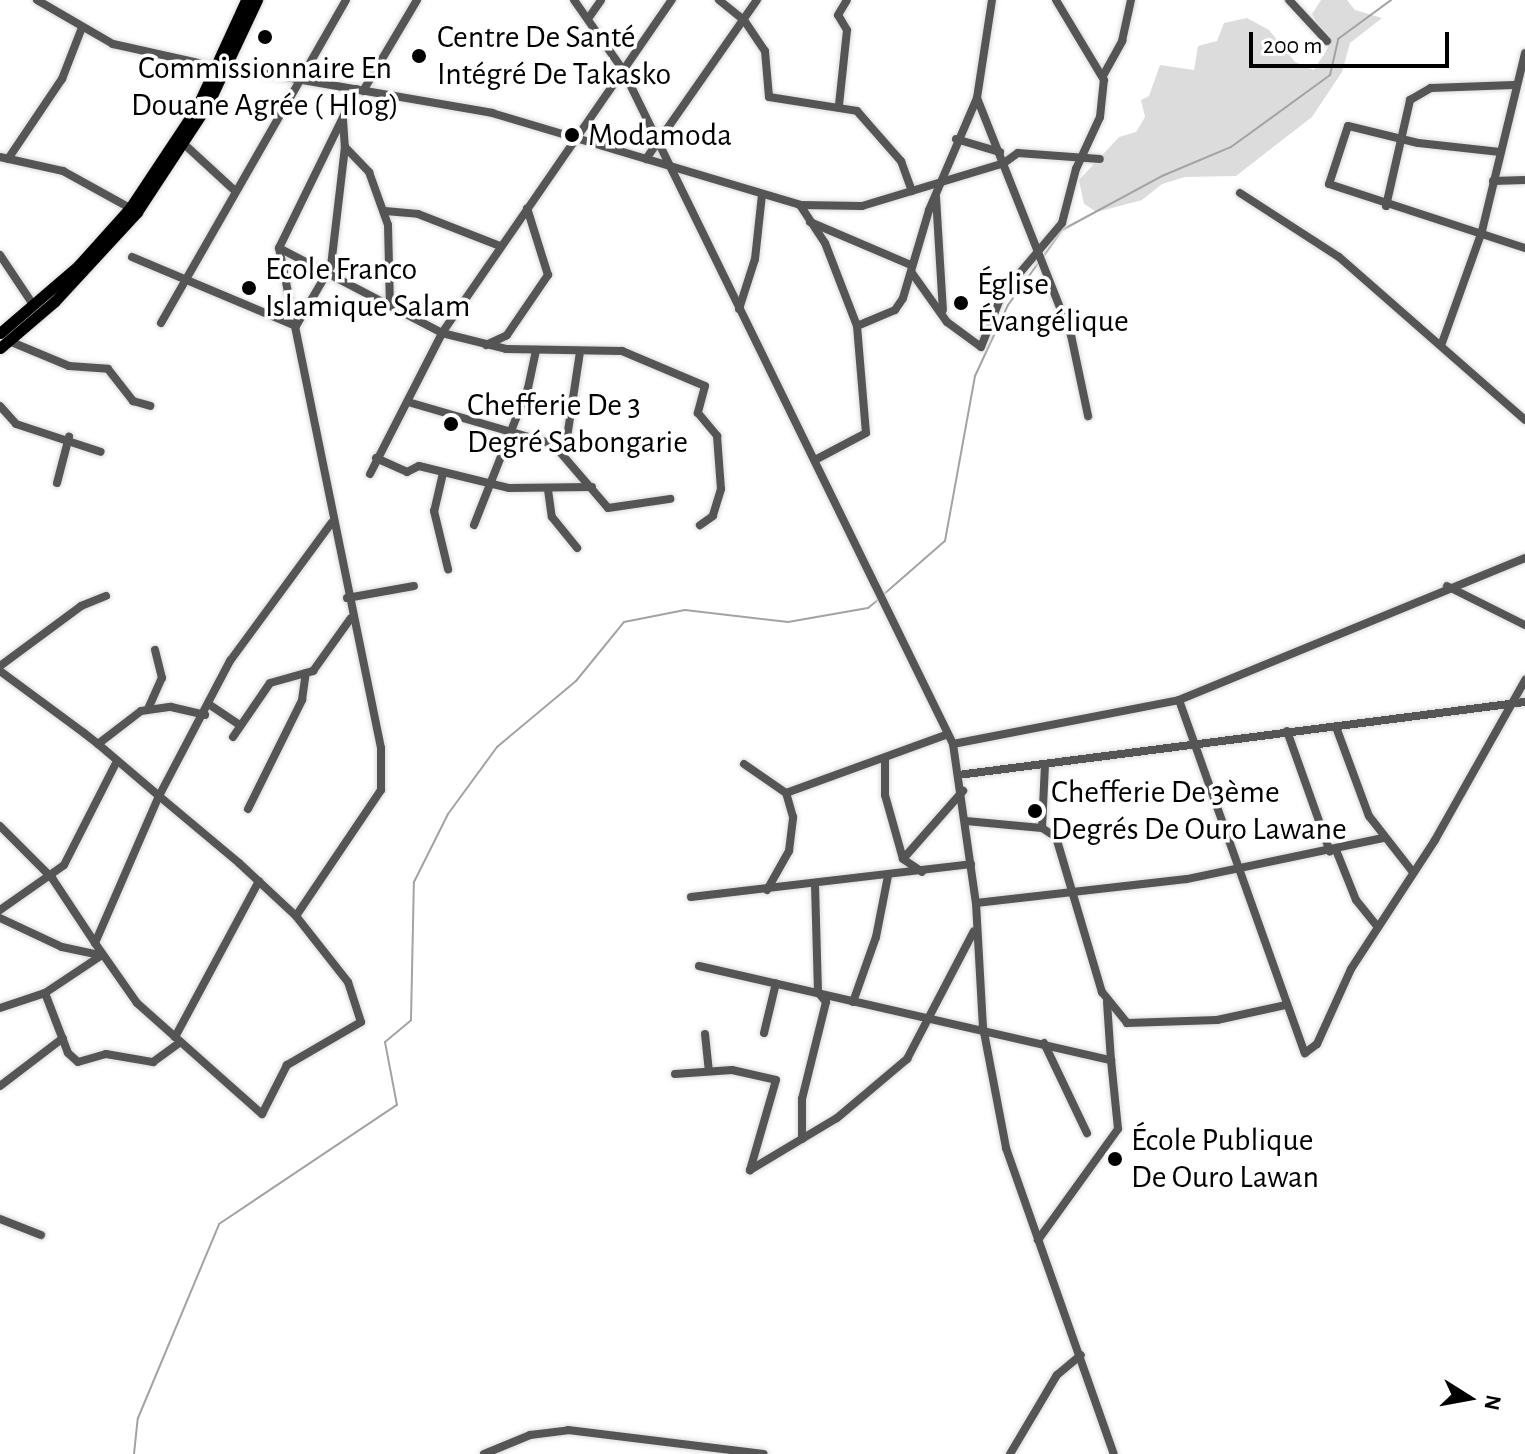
<!DOCTYPE html>
<html>
<head>
<meta charset="utf-8">
<style>
  body { margin:0 }
  #map { position:relative; width:1525px; height:1454px; overflow:hidden; background:#fff; font-family:"Alegreya Sans",sans-serif }
  div>[style] { position:absolute }
  [style*='--x'] { left:calc(var(--x)*1px); top:calc(var(--y)*1px); width:calc(var(--w)*1px); rotate:calc(var(--a)*1deg) }
  .green>* { inset:0; background:#dcdcdc }
  .stream>* { height:2px; margin:-1px; padding:0 1px; transform-origin:1px; border-radius:1px; background:#a3a3a3 }
  .roads { filter:drop-shadow(0 0 2px #dbdbdb) drop-shadow(0 0 2px #dbdbdb) }
  .minor>* { height:8px; margin:-4px; padding:0 4px; transform-origin:4px; border-radius:4px; background:#555 }
  .major>* { height:11px; margin:-5.5px; padding:0 5.5px; transform-origin:5.5px; border-radius:5.5px; background:#000 }
  .dots>* { width:22px; height:22px; translate:-50% -50%; box-sizing:border-box; border:4px solid #fff; border-radius:50% }
  span { translate:-50% -50%; white-space:nowrap; text-align:center; line-height:1.15; -webkit-text-stroke:7px #fff; paint-order:stroke }
  .poi-label { font-size:32px; color:#000 }
  .left { translate:0 -50%; text-align:left }
  .north { position:absolute; left:1429px; top:1358px; width:80px; height:80px; -webkit-text-stroke:6px #fff; paint-order:stroke; rotate:101deg; font-size:22px; font-weight:700; line-height:32px; text-align:center; color:#000 }
  .north::after { content:''; display:block; margin:auto; width:28px; height:36px; background:#000; clip-path:polygon(50% 0,100% 100%,50% 72%,0 100%) }
  .scale { position:absolute; left:1249px; top:32px; width:200px; height:36px; box-sizing:border-box; border:4px solid #000; border-top:0; padding-left:10px; font-size:24px; line-height:28px; white-space:nowrap; color:#000; -webkit-text-stroke:6px #fff; paint-order:stroke }
</style>
</head>
<body>
<div id="map">
  <div class="green">
    <i style="clip-path:polygon(1321px 0,1347px 0,1355px 10px,1382px 18px,1350px 43px,1342px 72px,1312px 117px,1236px 176px,1185px 177px,1162px 184px,1142px 200px,1097px 212px,1084px 204px,1079px 180px,1119px 137px,1136px 132px,1145px 117px,1141px 100px,1149px 96px,1160px 65px,1194px 70px,1198px 46px,1217px 41px,1224px 23px,1247px 18px,1269px 30px,1295px 62px,1314px 70px,1329px 46px,1312px 14px)"></i>
  </div>
  <div class="stream">
    <i style="--x:1043;--y:257;--w:33;--a:-55"></i>
    <i style="--x:1062;--y:230;--w:114;--a:-28.4"></i>
    <i style="--x:1162;--y:176;--w:75;--a:-22.8"></i>
    <i style="--x:1231;--y:147;--w:122;--a:-36"></i>
    <i style="--x:1330;--y:75;--w:37;--a:-77"></i>
    <i style="--x:1338;--y:39;--w:66;--a:-36.3"></i>
    <i style="--x:883;--y:595;--w:82;--a:-41.1"></i>
    <i style="--x:945;--y:541;--w:168;--a:-79.7"></i>
    <i style="--x:975;--y:376;--w:78;--a:-65.1"></i>
    <i style="--x:1008;--y:305;--w:53;--a:-54.2"></i>
    <i style="--x:134;--y:1454;--w:36;--a:-84"></i>
    <i style="--x:138;--y:1418;--w:210;--a:-67.3"></i>
    <i style="--x:219;--y:1224;--w:214;--a:-33.8"></i>
    <i style="--x:397;--y:1105;--w:64;--a:-100.8"></i>
    <i style="--x:385;--y:1042;--w:34;--a:-40"></i>
    <i style="--x:411;--y:1020;--w:138;--a:-88.8"></i>
    <i style="--x:414;--y:882;--w:76;--a:-63.4"></i>
    <i style="--x:448;--y:814;--w:83;--a:-53.8"></i>
    <i style="--x:497;--y:747;--w:103;--a:-39.9"></i>
    <i style="--x:576;--y:681;--w:76;--a:-50.9"></i>
    <i style="--x:624;--y:622;--w:62;--a:-11.1"></i>
    <i style="--x:685;--y:610;--w:104;--a:6.6"></i>
    <i style="--x:788;--y:622;--w:81;--a:-9.9"></i>
    <i style="--x:868;--y:608;--w:13;--a:-39"></i>
  </div>
  <div class="roads">
    <div class="minor">
      <i style="--x:37;--y:0;--w:88;--a:30.1"></i>
      <i style="--x:113;--y:44;--w:107;--a:12.5"></i>
      <i style="--x:574;--y:0;--w:85;--a:55"></i>
      <i style="--x:623;--y:70;--w:750;--a:63.91"></i>
      <i style="--x:953;--y:744;--w:161;--a:81.8"></i>
      <i style="--x:976;--y:903;--w:124;--a:86.8"></i>
      <i style="--x:983;--y:1027;--w:123;--a:79.2"></i>
      <i style="--x:1006;--y:1148;--w:324;--a:70.6"></i>
      <i style="--x:719;--y:0;--w:32;--a:39"></i>
      <i style="--x:744;--y:20;--w:37;--a:56"></i>
      <i style="--x:765;--y:51;--w:46;--a:85"></i>
      <i style="--x:769;--y:97;--w:89;--a:9"></i>
      <i style="--x:857;--y:111;--w:67;--a:48.7"></i>
      <i style="--x:901;--y:161;--w:32;--a:70"></i>
      <i style="--x:1289;--y:0;--w:56;--a:47.2"></i>
      <i style="--x:590;--y:16;--w:19;--a:-55"></i>
      <i style="--x:227;--y:67;--w:269;--a:9.8"></i>
      <i style="--x:492;--y:113;--w:321;--a:16.6"></i>
      <i style="--x:800;--y:205;--w:62;--a:0.9"></i>
      <i style="--x:862;--y:206;--w:148;--a:-16.8"></i>
      <i style="--x:1004;--y:163;--w:17;--a:-36"></i>
      <i style="--x:1018;--y:153;--w:82;--a:4.2"></i>
      <i style="--x:1104;--y:74;--w:38;--a:-61"></i>
      <i style="--x:1122;--y:41;--w:42;--a:-77.6"></i>
      <i style="--x:363;--y:91;--w:106;--a:-59.3"></i>
      <i style="--x:977;--y:98;--w:255;--a:68.4"></i>
      <i style="--x:1071;--y:335;--w:83;--a:78.1"></i>
      <i style="--x:839;--y:105;--w:75;--a:-83.9"></i>
      <i style="--x:847;--y:30;--w:17;--a:-121"></i>
      <i style="--x:838;--y:15;--w:17;--a:-59"></i>
      <i style="--x:343;--y:120;--w:27;--a:86"></i>
      <i style="--x:345;--y:147;--w:35;--a:46"></i>
      <i style="--x:369;--y:172;--w:56;--a:70.3"></i>
      <i style="--x:388;--y:225;--w:81;--a:88.6"></i>
      <i style="--x:956;--y:139;--w:46;--a:16.5"></i>
      <i style="--x:184;--y:144;--w:68;--a:42.6"></i>
      <i style="--x:1500;--y:152;--w:82;--a:-173.7"></i>
      <i style="--x:1418;--y:143;--w:72;--a:-166.3"></i>
      <i style="--x:1348;--y:126;--w:61;--a:108.1"></i>
      <i style="--x:1329;--y:184;--w:206;--a:18.1"></i>
      <i style="--x:0;--y:157;--w:65;--a:12.5"></i>
      <i style="--x:63;--y:171;--w:77;--a:28.9"></i>
      <i style="--x:8;--y:159;--w:97;--a:-56"></i>
      <i style="--x:62;--y:79;--w:53;--a:-68.8"></i>
      <i style="--x:646;--y:159;--w:194;--a:-55.1"></i>
      <i style="--x:1493;--y:181;--w:32;--a:-2"></i>
      <i style="--x:1240;--y:193;--w:118;--a:32.9"></i>
      <i style="--x:1339;--y:257;--w:247;--a:41.2"></i>
      <i style="--x:936;--y:197;--w:113;--a:86.5"></i>
      <i style="--x:800;--y:205;--w:45;--a:56.7"></i>
      <i style="--x:825;--y:243;--w:89;--a:68.9"></i>
      <i style="--x:857;--y:326;--w:107;--a:85.2"></i>
      <i style="--x:866;--y:433;--w:58;--a:152.1"></i>
      <i style="--x:1386;--y:206;--w:109;--a:-77.2"></i>
      <i style="--x:1410;--y:100;--w:24;--a:-30"></i>
      <i style="--x:1431;--y:88;--w:83;--a:-2.1"></i>
      <i style="--x:385;--y:211;--w:33;--a:5"></i>
      <i style="--x:418;--y:214;--w:88;--a:21.3"></i>
      <i style="--x:810;--y:222;--w:110;--a:23.1"></i>
      <i style="--x:279;--y:248;--w:184;--a:27.5"></i>
      <i style="--x:442;--y:333;--w:66;--a:14"></i>
      <i style="--x:506;--y:349;--w:116;--a:1"></i>
      <i style="--x:622;--y:351;--w:90;--a:22.9"></i>
      <i style="--x:705;--y:386;--w:28;--a:105"></i>
      <i style="--x:698;--y:413;--w:30;--a:50"></i>
      <i style="--x:717;--y:436;--w:53;--a:85.7"></i>
      <i style="--x:721;--y:489;--w:28;--a:107"></i>
      <i style="--x:713;--y:516;--w:16;--a:145"></i>
      <i style="--x:0;--y:255;--w:61;--a:56.3"></i>
      <i style="--x:132;--y:257;--w:178;--a:22.8"></i>
      <i style="--x:296;--y:326;--w:69;--a:-59.7"></i>
      <i style="--x:331;--y:266;--w:120;--a:-83.3"></i>
      <i style="--x:912;--y:273;--w:60;--a:54.5"></i>
      <i style="--x:947;--y:322;--w:42;--a:36.3"></i>
      <i style="--x:981;--y:347;--w:57;--a:-68.4"></i>
      <i style="--x:1002;--y:294;--w:93;--a:-49.8"></i>
      <i style="--x:1062;--y:223;--w:56;--a:-75.5"></i>
      <i style="--x:1076;--y:169;--w:57;--a:-65.2"></i>
      <i style="--x:1100;--y:117;--w:37;--a:-84"></i>
      <i style="--x:1104;--y:80;--w:93;--a:-121"></i>
      <i style="--x:739;--y:309;--w:52;--a:-72.3"></i>
      <i style="--x:755;--y:259;--w:64;--a:-83.8"></i>
      <i style="--x:161;--y:323;--w:372;--a:-60.2"></i>
      <i style="--x:857;--y:326;--w:41;--a:-22.8"></i>
      <i style="--x:895;--y:310;--w:14;--a:-56"></i>
      <i style="--x:903;--y:298;--w:92;--a:-73.5"></i>
      <i style="--x:929;--y:210;--w:122;--a:-66.8"></i>
      <i style="--x:977;--y:98;--w:99;--a:-81.3"></i>
      <i style="--x:9;--y:341;--w:65;--a:22.6"></i>
      <i style="--x:69;--y:366;--w:39;--a:4"></i>
      <i style="--x:108;--y:369;--w:41;--a:52"></i>
      <i style="--x:133;--y:401;--w:18;--a:16"></i>
      <i style="--x:1442;--y:343;--w:119;--a:-70.3"></i>
      <i style="--x:1482;--y:231;--w:183;--a:-76.4"></i>
      <i style="--x:486;--y:345;--w:23;--a:-25"></i>
      <i style="--x:507;--y:335;--w:73;--a:-55.7"></i>
      <i style="--x:548;--y:275;--w:70;--a:-107.4"></i>
      <i style="--x:408;--y:402;--w:151;--a:16.2"></i>
      <i style="--x:553;--y:444;--w:84;--a:49.3"></i>
      <i style="--x:608;--y:508;--w:63;--a:-8.3"></i>
      <i style="--x:0;--y:406;--w:24;--a:48"></i>
      <i style="--x:16;--y:424;--w:89;--a:18.2"></i>
      <i style="--x:565;--y:451;--w:100;--a:-81.4"></i>
      <i style="--x:376;--y:458;--w:34;--a:24"></i>
      <i style="--x:407;--y:472;--w:13;--a:-27"></i>
      <i style="--x:419;--y:466;--w:93;--a:13.7"></i>
      <i style="--x:509;--y:488;--w:83;--a:-0.7"></i>
      <i style="--x:443;--y:473;--w:39;--a:103"></i>
      <i style="--x:434;--y:511;--w:60;--a:76.4"></i>
      <i style="--x:370;--y:474;--w:158;--a:-62.9"></i>
      <i style="--x:442;--y:333;--w:405;--a:-55.4"></i>
      <i style="--x:57;--y:483;--w:48;--a:-75.4"></i>
      <i style="--x:548;--y:490;--w:27;--a:82"></i>
      <i style="--x:552;--y:517;--w:40;--a:51"></i>
      <i style="--x:474;--y:525;--w:147;--a:-68.5"></i>
      <i style="--x:528;--y:388;--w:39;--a:-78"></i>
      <i style="--x:1447;--y:586;--w:87;--a:26.6"></i>
      <i style="--x:347;--y:598;--w:68;--a:-10.2"></i>
      <i style="--x:0;--y:666;--w:101;--a:-36.5"></i>
      <i style="--x:81;--y:606;--w:27;--a:-22"></i>
      <i style="--x:0;--y:671;--w:104;--a:36.4"></i>
      <i style="--x:84;--y:733;--w:18;--a:38"></i>
      <i style="--x:98;--y:744;--w:80;--a:40.4"></i>
      <i style="--x:159;--y:796;--w:104;--a:39.9"></i>
      <i style="--x:239;--y:863;--w:78;--a:42.9"></i>
      <i style="--x:296;--y:916;--w:84;--a:51.8"></i>
      <i style="--x:348;--y:982;--w:42;--a:72"></i>
      <i style="--x:361;--y:1022;--w:86;--a:149.8"></i>
      <i style="--x:287;--y:1065;--w:55;--a:117"></i>
      <i style="--x:262;--y:1114;--w:167;--a:-138.4"></i>
      <i style="--x:137;--y:1003;--w:73;--a:-125"></i>
      <i style="--x:95;--y:943;--w:160;--a:-66.5"></i>
      <i style="--x:159;--y:796;--w:153;--a:-62.3"></i>
      <i style="--x:230;--y:661;--w:172;--a:-53.7"></i>
      <i style="--x:1179;--y:700;--w:375;--a:70.4"></i>
      <i style="--x:1305;--y:1053;--w:15;--a:-37"></i>
      <i style="--x:1317;--y:1044;--w:82;--a:-65.6"></i>
      <i style="--x:1351;--y:969;--w:154;--a:-56.9"></i>
      <i style="--x:1435;--y:840;--w:184;--a:-60.6"></i>
      <i style="--x:210;--y:705;--w:36;--a:34"></i>
      <i style="--x:148;--y:709;--w:34;--a:-66"></i>
      <i style="--x:162;--y:678;--w:29;--a:-104"></i>
      <i style="--x:1336;--y:727;--w:95;--a:69.7"></i>
      <i style="--x:1369;--y:816;--w:70;--a:52"></i>
      <i style="--x:1287;--y:731;--w:128;--a:70.4"></i>
      <i style="--x:233;--y:737;--w:65;--a:-55.6"></i>
      <i style="--x:270;--y:683;--w:45;--a:-15.6"></i>
      <i style="--x:313;--y:671;--w:65;--a:-54.4"></i>
      <i style="--x:98;--y:744;--w:54;--a:-37.5"></i>
      <i style="--x:141;--y:711;--w:30;--a:-8"></i>
      <i style="--x:171;--y:707;--w:35;--a:13"></i>
      <i style="--x:953;--y:744;--w:230;--a:-11"></i>
      <i style="--x:1179;--y:700;--w:374;--a:-22.3"></i>
      <i style="--x:885;--y:758;--w:37;--a:90"></i>
      <i style="--x:885;--y:795;--w:66;--a:74.3"></i>
      <i style="--x:903;--y:859;--w:23;--a:34"></i>
      <i style="--x:744;--y:764;--w:51;--a:34.6"></i>
      <i style="--x:786;--y:793;--w:172;--a:-20"></i>
      <i style="--x:958;--y:775;--w:572;--a:-7.34"></i>
      <i style="--x:248;--y:809;--w:122;--a:-63.6"></i>
      <i style="--x:302;--y:700;--w:27;--a:-82"></i>
      <i style="--x:966;--y:821;--w:76;--a:5.3"></i>
      <i style="--x:1042;--y:828;--w:17;--a:33"></i>
      <i style="--x:1056;--y:837;--w:162;--a:73.5"></i>
      <i style="--x:1102;--y:992;--w:40;--a:51"></i>
      <i style="--x:1127;--y:1023;--w:90;--a:-1.9"></i>
      <i style="--x:1217;--y:1020;--w:71;--a:-12.3"></i>
      <i style="--x:0;--y:826;--w:74;--a:45"></i>
      <i style="--x:52;--y:878;--w:78;--a:56.5"></i>
      <i style="--x:1042;--y:828;--w:64;--a:-87.3"></i>
      <i style="--x:1336;--y:850;--w:54;--a:68.2"></i>
      <i style="--x:1356;--y:900;--w:33;--a:51"></i>
      <i style="--x:903;--y:859;--w:91;--a:-48.6"></i>
      <i style="--x:767;--y:890;--w:45;--a:-60.6"></i>
      <i style="--x:789;--y:851;--w:34;--a:-83"></i>
      <i style="--x:793;--y:817;--w:25;--a:-106"></i>
      <i style="--x:691;--y:897;--w:282;--a:-6.7"></i>
      <i style="--x:976;--y:903;--w:212;--a:-6.5"></i>
      <i style="--x:1187;--y:879;--w:200;--a:-11.8"></i>
      <i style="--x:0;--y:910;--w:78;--a:-35.1"></i>
      <i style="--x:64;--y:865;--w:117;--a:-63"></i>
      <i style="--x:296;--y:916;--w:152;--a:-56"></i>
      <i style="--x:381;--y:790;--w:42;--a:-90"></i>
      <i style="--x:381;--y:748;--w:510;--a:-101.53"></i>
      <i style="--x:279;--y:248;--w:177;--a:-63.9"></i>
      <i style="--x:0;--y:918;--w:68;--a:25.1"></i>
      <i style="--x:62;--y:947;--w:39;--a:12"></i>
      <i style="--x:699;--y:966;--w:423;--a:12.9"></i>
      <i style="--x:1111;--y:1060;--w:69;--a:84.2"></i>
      <i style="--x:1118;--y:1129;--w:137;--a:125.8"></i>
      <i style="--x:45;--y:993;--w:64;--a:69"></i>
      <i style="--x:68;--y:1053;--w:13;--a:42"></i>
      <i style="--x:78;--y:1062;--w:29;--a:-16"></i>
      <i style="--x:106;--y:1054;--w:48;--a:9.7"></i>
      <i style="--x:153;--y:1062;--w:34;--a:-36"></i>
      <i style="--x:853;--y:1002;--w:69;--a:-70.5"></i>
      <i style="--x:876;--y:937;--w:62;--a:-78.9"></i>
      <i style="--x:1107;--y:1002;--w:58;--a:86.1"></i>
      <i style="--x:0;--y:1008;--w:47;--a:-18.4"></i>
      <i style="--x:45;--y:993;--w:69;--a:-33.7"></i>
      <i style="--x:764;--y:1033;--w:51;--a:-76.5"></i>
      <i style="--x:705;--y:1034;--w:36;--a:84"></i>
      <i style="--x:175;--y:1037;--w:177;--a:-61.7"></i>
      <i style="--x:1044;--y:1043;--w:100;--a:64.5"></i>
      <i style="--x:675;--y:1074;--w:57;--a:-4"></i>
      <i style="--x:732;--y:1070;--w:45;--a:12.8"></i>
      <i style="--x:776;--y:1080;--w:94;--a:106.1"></i>
      <i style="--x:0;--y:1086;--w:79;--a:-37.3"></i>
      <i style="--x:802;--y:1139;--w:40;--a:-90"></i>
      <i style="--x:802;--y:1099;--w:100;--a:-76.1"></i>
      <i style="--x:826;--y:1002;--w:13;--a:-129"></i>
      <i style="--x:818;--y:992;--w:107;--a:-91.6"></i>
      <i style="--x:750;--y:1170;--w:101;--a:-30.9"></i>
      <i style="--x:837;--y:1118;--w:92;--a:-40.1"></i>
      <i style="--x:907;--y:1059;--w:144;--a:-62.4"></i>
      <i style="--x:0;--y:1219;--w:44;--a:21.3"></i>
      <i style="--x:484;--y:1454;--w:50;--a:-22.4"></i>
      <i style="--x:530;--y:1435;--w:38;--a:-7"></i>
      <i style="--x:568;--y:1430;--w:197;--a:7"></i>
      <i style="--x:1010;--y:1454;--w:92;--a:-59.3"></i>
      <i style="--x:1057;--y:1375;--w:31;--a:-40"></i>
    </div>
    <div class="major">
      <i style="--x:0;--y:333;--w:103;--a:-40.7"></i>
      <i style="--x:78;--y:266;--w:78;--a:-48.1"></i>
      <i style="--x:130;--y:208;--w:121;--a:-56.4"></i>
      <i style="--x:197;--y:107;--w:118;--a:-65.4"></i>
      <i style="--x:0;--y:348;--w:72;--a:-40.5"></i>
      <i style="--x:55;--y:301;--w:121;--a:-47.3"></i>
      <i style="--x:137;--y:212;--w:129;--a:-56.7"></i>
      <i style="--x:208;--y:104;--w:115;--a:-64.8"></i>
    </div>
  </div>
  <div class="dots">
    <i style="left:265px;top:37px;background:#000"></i>
    <i style="left:419px;top:56px;background:#000"></i>
    <i style="left:572px;top:135px;background:#000"></i>
    <i style="left:249px;top:288px;background:#000"></i>
    <i style="left:961px;top:303px;background:#000"></i>
    <i style="left:451px;top:424px;background:#000"></i>
    <i style="left:1035px;top:811px;background:#000"></i>
    <i style="left:1115px;top:1159px;background:#000"></i>
  </div>
  <div class="poi-label">
    <span class="left" style="left:437px;top:56px">Centre De Santé<br>Intégré De Takasko</span>
    <span style="left:265px;top:87px">Commissionnaire En<br>Douane Agrée ( Hlog)</span>
    <span class="left" style="left:588px;top:135px">Modamoda</span>
    <span class="left" style="left:265px;top:288px">Ecole Franco<br>Islamique Salam</span>
    <span class="left" style="left:977px;top:303px">Église<br>Évangélique</span>
    <span class="left" style="left:467px;top:424px">Chefferie De 3<br>Degré Sabongarie</span>
    <span class="left" style="left:1051px;top:811px">Chefferie De 3ème<br>Degrés De Ouro Lawane</span>
    <span class="left" style="left:1131px;top:1159px">École Publique<br>De Ouro Lawan</span>
  </div>
  <div class="north">N</div>
  <div class="scale">200 m</div>
</div>
</body>
</html>
